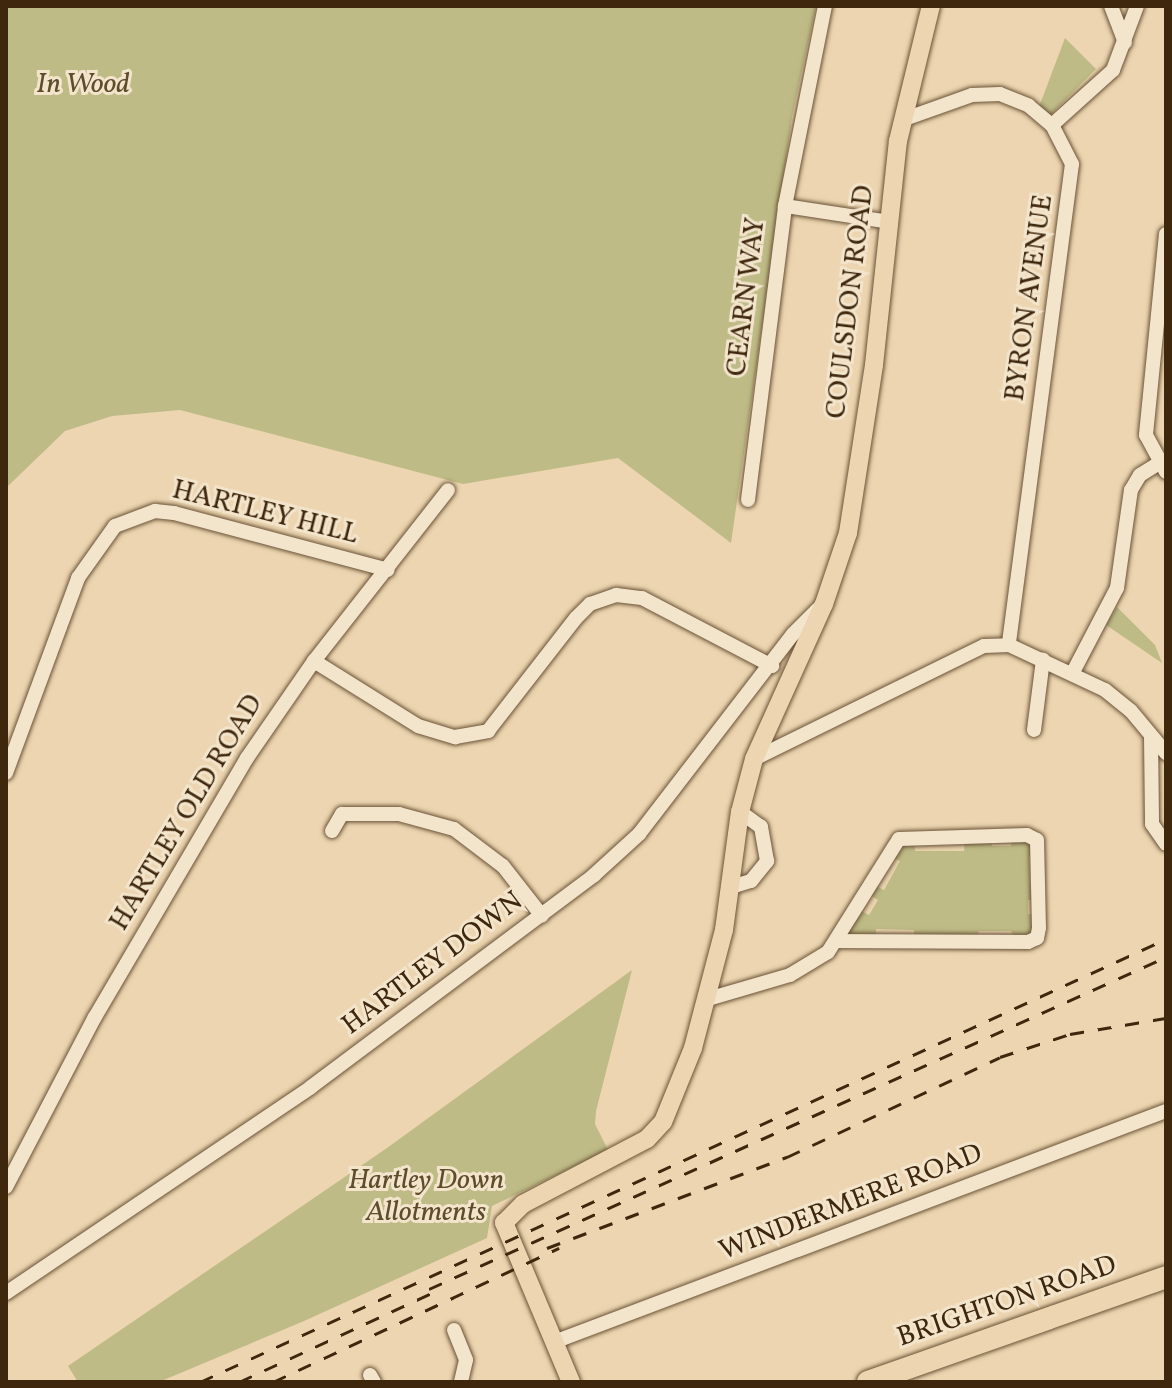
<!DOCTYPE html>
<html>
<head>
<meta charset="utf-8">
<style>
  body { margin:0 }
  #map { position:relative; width:1172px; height:1388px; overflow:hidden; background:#ecd5b0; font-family:Vollkorn,serif }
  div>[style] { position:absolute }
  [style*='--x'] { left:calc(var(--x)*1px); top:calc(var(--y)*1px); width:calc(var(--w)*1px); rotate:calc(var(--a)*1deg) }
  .green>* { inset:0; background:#bebb86 }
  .roads { filter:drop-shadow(0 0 2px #6a5236) drop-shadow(0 0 2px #6a5236) }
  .minor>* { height:14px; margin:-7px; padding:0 7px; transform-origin:7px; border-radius:7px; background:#f3e4cc }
  .major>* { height:18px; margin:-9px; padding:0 9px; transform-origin:9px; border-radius:9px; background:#ecd5b0 }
  .highway>* { height:22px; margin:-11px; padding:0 11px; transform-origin:11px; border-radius:11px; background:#ecd5b0 }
  .rail>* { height:3px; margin-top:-1.5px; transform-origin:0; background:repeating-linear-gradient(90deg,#3e270d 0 14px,transparent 0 28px) }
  span { translate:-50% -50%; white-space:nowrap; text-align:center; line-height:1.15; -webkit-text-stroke:6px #f3e4cc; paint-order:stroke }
  .park-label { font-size:28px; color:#5e4c2b; font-style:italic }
  .street-label { font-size:28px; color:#3e270d }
  .frame { position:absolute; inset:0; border:8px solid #3e270d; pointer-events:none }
</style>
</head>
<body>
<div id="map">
  <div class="green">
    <i style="clip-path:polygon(6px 6px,816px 6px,792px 117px,731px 543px,618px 458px,463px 484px,180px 410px,112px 416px,65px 431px,6px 488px)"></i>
    <i style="clip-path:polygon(1065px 38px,1096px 69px,1050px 115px,1039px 107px)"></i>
    <i style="clip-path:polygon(1117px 607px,1155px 645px,1162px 663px,1106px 625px)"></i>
    <i style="clip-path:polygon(1027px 835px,1039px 855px,1029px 856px,1030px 889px,1039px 889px,1039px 900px,1028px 900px,1028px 914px,1039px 915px,1037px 938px,1017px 942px,1011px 931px,979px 931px,975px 941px,914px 940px,914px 930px,876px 929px,876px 940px,837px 941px,858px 909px,869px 915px,878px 900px,867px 893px,872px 884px,884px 890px,900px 861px,888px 855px,914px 837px,915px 851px,964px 851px,965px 837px,991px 836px,992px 846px,1011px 846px,1011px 836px)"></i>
    <i style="clip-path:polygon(632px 970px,596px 1111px,595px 1124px,608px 1150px,492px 1206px,487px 1238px,304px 1321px,159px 1382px,78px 1382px,68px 1366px,387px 1148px)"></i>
  </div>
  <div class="roads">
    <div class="minor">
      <i style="--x:1111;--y:6;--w:39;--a:69"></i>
      <i style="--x:902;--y:120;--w:74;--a:-19.7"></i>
      <i style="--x:972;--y:95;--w:28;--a:-2"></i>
      <i style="--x:1000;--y:94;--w:31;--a:22"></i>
      <i style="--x:1029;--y:106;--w:30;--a:40"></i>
      <i style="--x:1052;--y:125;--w:44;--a:62.9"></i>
      <i style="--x:1072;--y:164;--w:485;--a:97.5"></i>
      <i style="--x:1052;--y:125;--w:82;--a:-42"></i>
      <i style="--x:1113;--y:70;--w:68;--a:-69.4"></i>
      <i style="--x:785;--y:206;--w:105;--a:8.7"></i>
      <i style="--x:1166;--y:234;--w:202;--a:95.7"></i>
      <i style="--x:1146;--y:435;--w:42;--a:61.6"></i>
      <i style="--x:748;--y:500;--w:296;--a:-82.8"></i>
      <i style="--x:785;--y:206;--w:204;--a:-78.7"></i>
      <i style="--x:314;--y:661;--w:123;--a:32"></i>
      <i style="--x:418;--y:726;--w:39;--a:17"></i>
      <i style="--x:455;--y:737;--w:34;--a:-10"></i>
      <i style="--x:488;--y:731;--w:143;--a:-52.1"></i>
      <i style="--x:576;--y:618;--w:20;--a:-45"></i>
      <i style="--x:590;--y:604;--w:28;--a:-19"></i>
      <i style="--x:616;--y:595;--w:26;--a:7"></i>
      <i style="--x:642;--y:598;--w:147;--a:27.6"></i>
      <i style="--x:1072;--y:674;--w:97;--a:-62.4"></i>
      <i style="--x:1117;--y:588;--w:99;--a:-81.9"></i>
      <i style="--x:1131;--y:490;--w:17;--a:-59"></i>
      <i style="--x:1140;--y:475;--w:22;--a:-32"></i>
      <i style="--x:1034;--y:730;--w:71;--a:-82.7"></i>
      <i style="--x:1151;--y:737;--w:87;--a:89.3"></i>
      <i style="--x:1152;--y:824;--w:24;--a:55"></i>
      <i style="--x:754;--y:759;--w:256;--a:-26.2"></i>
      <i style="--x:984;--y:646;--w:25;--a:-2"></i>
      <i style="--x:1009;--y:645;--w:106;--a:25.1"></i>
      <i style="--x:1105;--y:690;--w:33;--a:39"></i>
      <i style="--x:1131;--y:711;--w:55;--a:50.2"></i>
      <i style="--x:6;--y:773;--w:208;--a:-69.7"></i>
      <i style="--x:78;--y:578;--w:64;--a:-54.6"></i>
      <i style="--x:115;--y:526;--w:43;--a:-20.6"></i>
      <i style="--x:155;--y:511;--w:19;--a:6"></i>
      <i style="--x:174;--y:513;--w:221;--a:14.9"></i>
      <i style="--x:332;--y:831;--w:20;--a:-60"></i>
      <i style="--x:342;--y:814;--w:57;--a:0"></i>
      <i style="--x:399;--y:814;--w:57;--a:15.3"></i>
      <i style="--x:454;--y:829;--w:61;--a:37.1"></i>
      <i style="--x:503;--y:866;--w:63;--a:52"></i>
      <i style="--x:731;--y:887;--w:21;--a:-17"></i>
      <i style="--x:751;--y:881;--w:26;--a:-51"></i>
      <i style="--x:767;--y:861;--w:35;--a:-100"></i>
      <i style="--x:761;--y:827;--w:26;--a:-144"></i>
      <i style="--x:708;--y:999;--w:85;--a:-16.3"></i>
      <i style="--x:790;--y:975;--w:44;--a:-31.2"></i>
      <i style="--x:828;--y:952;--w:133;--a:-57.9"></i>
      <i style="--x:899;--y:839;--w:128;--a:-1.8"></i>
      <i style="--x:1027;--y:835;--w:11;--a:27"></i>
      <i style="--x:1037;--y:840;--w:88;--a:88.7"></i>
      <i style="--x:1039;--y:928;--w:10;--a:101"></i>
      <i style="--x:1037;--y:938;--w:10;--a:156"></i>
      <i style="--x:1028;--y:942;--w:191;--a:-179.7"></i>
      <i style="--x:6;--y:1187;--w:192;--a:-62.4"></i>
      <i style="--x:95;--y:1017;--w:300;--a:-59.6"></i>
      <i style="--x:247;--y:758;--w:118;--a:-55.4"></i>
      <i style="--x:314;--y:661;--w:217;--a:-51.9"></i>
      <i style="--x:6;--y:1293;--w:368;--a:-34"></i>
      <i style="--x:311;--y:1087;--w:354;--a:-36.8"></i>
      <i style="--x:594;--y:875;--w:61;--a:-42.3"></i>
      <i style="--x:639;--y:834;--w:252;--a:-52.4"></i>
      <i style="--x:793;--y:634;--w:40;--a:-45"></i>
      <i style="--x:454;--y:1330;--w:32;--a:68"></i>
      <i style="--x:466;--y:1360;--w:23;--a:103"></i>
      <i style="--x:554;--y:1342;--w:654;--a:-20.68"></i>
      <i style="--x:370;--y:1375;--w:8;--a:60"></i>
    </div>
    <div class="major">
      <i style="--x:571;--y:1382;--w:173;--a:-112.8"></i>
      <i style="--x:504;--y:1223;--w:27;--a:-45"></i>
      <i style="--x:523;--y:1204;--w:140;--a:-27.7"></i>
      <i style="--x:647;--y:1139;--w:23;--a:-47"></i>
      <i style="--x:663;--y:1122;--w:80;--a:-67.9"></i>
      <i style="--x:693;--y:1048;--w:122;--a:-75.3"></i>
      <i style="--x:724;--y:930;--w:119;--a:-82.3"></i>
      <i style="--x:740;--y:812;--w:55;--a:-75.2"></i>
      <i style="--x:754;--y:759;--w:170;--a:-65.7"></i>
      <i style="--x:824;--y:604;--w:75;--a:-71.3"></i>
      <i style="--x:848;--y:533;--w:170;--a:-81.2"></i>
      <i style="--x:874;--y:365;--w:225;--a:-83.9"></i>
      <i style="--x:898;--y:141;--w:139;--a:-76.3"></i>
    </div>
    <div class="highway">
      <i style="--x:868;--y:1382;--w:316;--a:-19.4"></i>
    </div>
  </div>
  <div class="rail">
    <i style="--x:547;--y:1248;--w:257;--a:-20.8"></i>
    <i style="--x:787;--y:1157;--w:235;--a:-25.1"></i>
    <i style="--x:1000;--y:1057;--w:74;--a:-18.2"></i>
    <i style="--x:1070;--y:1034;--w:97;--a:-9.5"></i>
    <i style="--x:429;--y:1289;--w:808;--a:-24.25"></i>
    <i style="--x:200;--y:1382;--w:1063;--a:-24.64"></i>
    <i style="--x:239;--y:1382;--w:221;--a:-24.8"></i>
    <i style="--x:273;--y:1382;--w:316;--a:-25.1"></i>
  </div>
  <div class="park-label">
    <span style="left:83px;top:85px">In Wood</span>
    <span style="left:426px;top:1197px">Hartley Down<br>Allotments</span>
  </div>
  <div class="street-label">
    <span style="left:747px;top:297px;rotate:-83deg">CEARN WAY</span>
    <span style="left:1030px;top:298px;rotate:-82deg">BYRON AVENUE</span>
    <span style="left:851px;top:302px;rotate:-83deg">COULSDON ROAD</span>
    <span style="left:265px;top:513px;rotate:14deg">HARTLEY HILL</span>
    <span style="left:187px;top:813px;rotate:-59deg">HARTLEY OLD ROAD</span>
    <span style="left:433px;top:964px;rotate:-37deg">HARTLEY DOWN</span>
    <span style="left:851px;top:1203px;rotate:-21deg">WINDERMERE ROAD</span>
    <span style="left:1007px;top:1302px;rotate:-19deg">BRIGHTON ROAD</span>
  </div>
  <div class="frame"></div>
</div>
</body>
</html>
